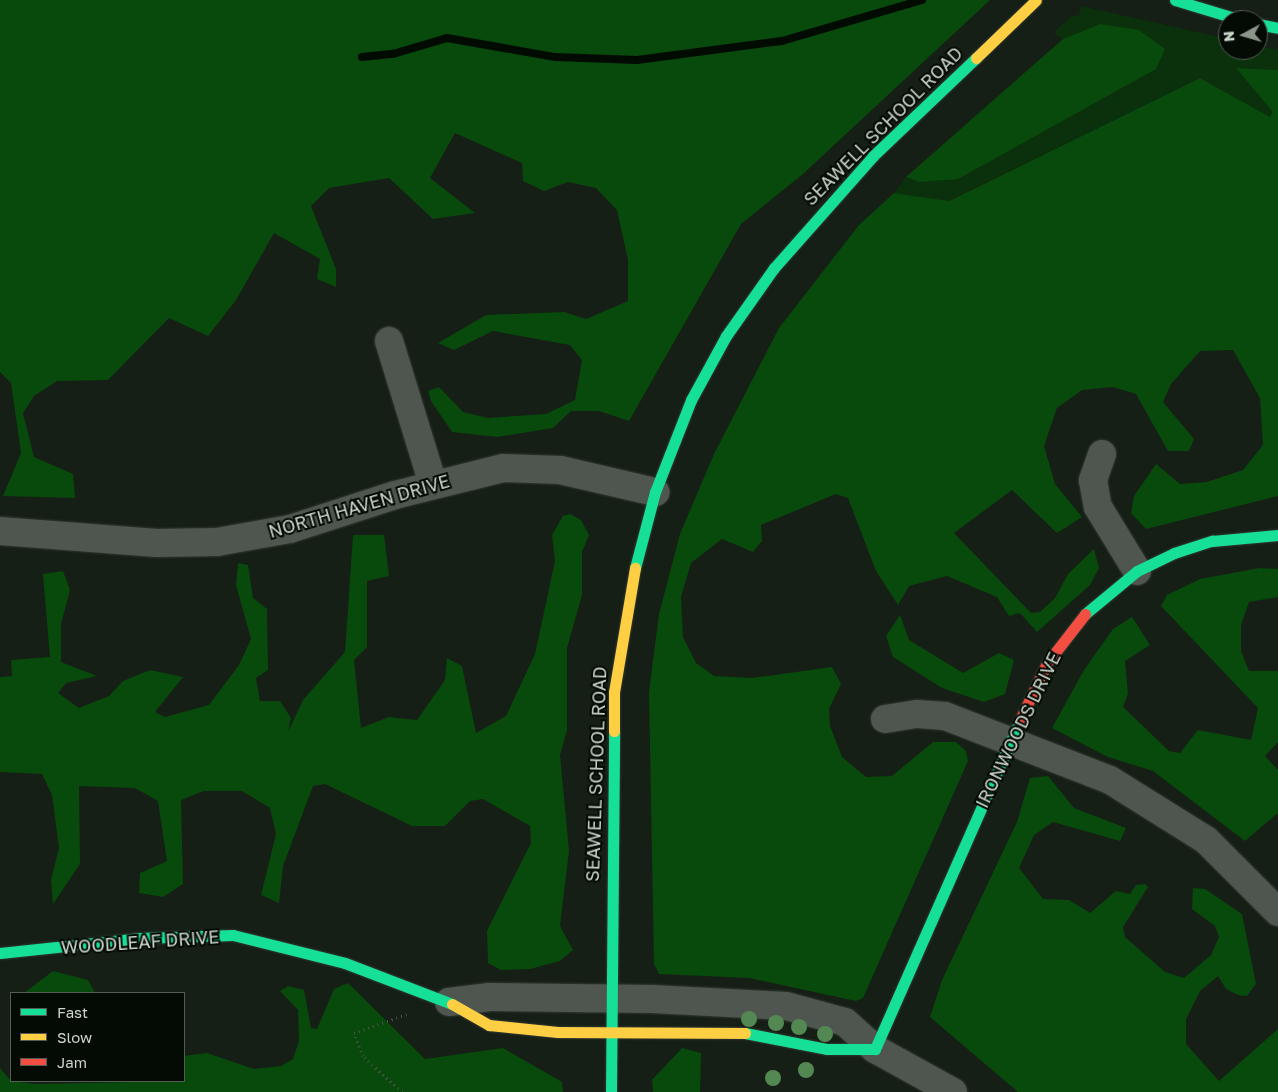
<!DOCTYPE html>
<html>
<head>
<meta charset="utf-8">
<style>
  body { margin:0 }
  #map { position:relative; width:1278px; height:1092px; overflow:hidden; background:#151f15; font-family:"Golos Text",sans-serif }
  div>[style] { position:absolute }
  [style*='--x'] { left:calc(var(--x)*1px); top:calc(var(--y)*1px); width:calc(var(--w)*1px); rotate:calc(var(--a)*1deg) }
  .green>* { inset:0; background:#0a310b }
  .forest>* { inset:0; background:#08490c }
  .stream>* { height:8px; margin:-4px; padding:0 4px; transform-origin:4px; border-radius:4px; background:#020b02 }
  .path>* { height:3px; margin-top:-1.5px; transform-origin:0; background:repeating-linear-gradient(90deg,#4b524b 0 1px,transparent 0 5px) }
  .roads { filter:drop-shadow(0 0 1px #323932) drop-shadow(0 0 1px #323932) }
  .street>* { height:28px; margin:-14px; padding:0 14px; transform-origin:14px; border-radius:14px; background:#4f564f }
  .fast>* { height:11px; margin:-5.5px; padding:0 5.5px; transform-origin:5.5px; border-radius:5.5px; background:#16e098 }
  .slow>* { height:11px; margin:-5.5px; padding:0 5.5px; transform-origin:5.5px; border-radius:5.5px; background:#ffcf43 }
  .jam>* { height:11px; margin:-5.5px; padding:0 5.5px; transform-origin:5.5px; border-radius:5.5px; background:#f24e42 }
  .trees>* { width:16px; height:16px; margin:-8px; border-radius:50%; background:#538852 }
  span { translate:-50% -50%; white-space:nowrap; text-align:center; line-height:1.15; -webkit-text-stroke:4px #040a04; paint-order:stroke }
  .street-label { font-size:18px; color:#cbd6ca }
  .legend { position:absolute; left:10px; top:992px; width:175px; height:90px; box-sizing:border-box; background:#040a04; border:1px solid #545c53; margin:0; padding:6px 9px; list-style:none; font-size:15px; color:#cbd6ca }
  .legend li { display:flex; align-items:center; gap:10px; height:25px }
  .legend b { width:25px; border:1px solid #545c53 }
  .north { position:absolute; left:1218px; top:10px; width:50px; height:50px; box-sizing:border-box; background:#040a04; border:1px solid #545c53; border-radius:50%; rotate:264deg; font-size:14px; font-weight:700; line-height:20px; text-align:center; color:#cbd6ca }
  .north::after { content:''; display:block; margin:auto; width:18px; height:22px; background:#8b968b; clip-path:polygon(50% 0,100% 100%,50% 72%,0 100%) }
</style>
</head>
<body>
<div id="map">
  <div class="green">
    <i style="clip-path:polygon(1081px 6px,1228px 39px,1228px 50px,1258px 50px,1258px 46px,1278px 50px,1278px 70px,1237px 68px,1274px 112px,1270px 117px,1200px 78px,948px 201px,894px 193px,906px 177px,919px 182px,1100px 24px,1063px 39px,1054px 33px,1070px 17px,1079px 15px)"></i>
  </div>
  <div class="forest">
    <i style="clip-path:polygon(0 0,990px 0,803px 174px,741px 224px,629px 421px,599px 411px,571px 411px,553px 428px,497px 437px,452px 432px,431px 401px,428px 391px,439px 387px,463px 412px,488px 418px,546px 414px,575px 400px,582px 360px,570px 345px,493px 331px,454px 350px,438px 343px,486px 315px,564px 312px,586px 319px,628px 301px,628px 260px,617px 210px,596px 188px,568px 182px,544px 191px,523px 181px,522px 163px,455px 133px,430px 178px,475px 213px,433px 219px,389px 178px,329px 188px,311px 206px,336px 269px,336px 287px,317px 279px,320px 259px,274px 233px,236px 300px,208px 336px,169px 318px,108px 380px,57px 381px,34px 396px,23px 413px,34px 457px,73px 474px,75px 498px,3px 496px,21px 453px,11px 383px,0 372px)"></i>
    <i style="clip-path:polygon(1100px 24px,1139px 30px,1165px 49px,1156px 69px,958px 179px,919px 182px,906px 177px,1063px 39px)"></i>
    <i style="clip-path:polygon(1236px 68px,1278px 70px,1278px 496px,1146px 529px,1131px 513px,1134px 496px,1156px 464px,1180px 484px,1207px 482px,1243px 470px,1263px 445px,1260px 398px,1233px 350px,1200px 351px,1171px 384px,1163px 402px,1194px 439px,1189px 451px,1168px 451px,1136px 394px,1113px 387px,1082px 390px,1057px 408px,1044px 446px,1055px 484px,1082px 517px,1057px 533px,1012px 490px,954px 533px,1031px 613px,1040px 612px,1055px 598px,1068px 574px,1094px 549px,1099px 568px,1090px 585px,1037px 632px,1020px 613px,1009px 616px,997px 597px,947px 576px,909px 586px,898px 605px,876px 571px,848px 498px,836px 494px,761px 525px,762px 541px,753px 552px,722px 539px,691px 563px,681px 597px,683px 637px,696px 663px,714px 676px,752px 678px,832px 667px,841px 684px,829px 709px,830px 726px,842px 757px,866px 777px,892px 776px,933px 742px,956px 742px,966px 751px,968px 761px,863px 998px,856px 1001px,749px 978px,659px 974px,654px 964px,649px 692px,659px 614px,680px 534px,714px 454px,779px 328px,859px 225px,894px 193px,949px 201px,1200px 78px,1270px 117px,1273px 112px)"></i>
    <i style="clip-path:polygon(570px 514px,581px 520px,589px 535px,582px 552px,582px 595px,567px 648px,567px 730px,560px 755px,569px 851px,560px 926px,573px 950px,560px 961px,530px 969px,501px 970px,488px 963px,487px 931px,531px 843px,530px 826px,483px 799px,470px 801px,445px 826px,412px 826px,325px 784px,313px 786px,283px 866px,279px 903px,261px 895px,276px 834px,270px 808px,242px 791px,204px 791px,181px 800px,183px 884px,163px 897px,139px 893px,140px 873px,167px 861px,158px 801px,135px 788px,79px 786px,80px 864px,53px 904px,51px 880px,59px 848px,52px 795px,42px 774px,0 772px,0 677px,12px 676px,11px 660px,50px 657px,43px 574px,63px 571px,70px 590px,61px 624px,61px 662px,97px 676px,66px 683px,58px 693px,79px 708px,109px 696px,123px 681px,150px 670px,183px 677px,155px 712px,165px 717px,209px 705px,239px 665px,251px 639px,236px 585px,238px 563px,248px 565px,253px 598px,267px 609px,268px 670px,256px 678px,260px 701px,280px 701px,291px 718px,288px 732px,303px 700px,345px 652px,353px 535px,384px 535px,389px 576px,367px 581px,367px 647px,354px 660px,361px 728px,389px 717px,417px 720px,445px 680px,447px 658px,462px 666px,476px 733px,506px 716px,535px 654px,555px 561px,552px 535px,563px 516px)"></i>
    <i style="clip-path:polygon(1259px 568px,1278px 569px,1278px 597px,1249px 602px,1241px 625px,1241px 651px,1249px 671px,1278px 671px,1278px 742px,1265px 756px,1278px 770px,1278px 813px,1245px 841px,1153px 771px,1108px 757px,1052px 728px,1084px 670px,1113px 629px,1132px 617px,1150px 645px,1125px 661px,1128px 694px,1123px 707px,1169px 751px,1180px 753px,1198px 730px,1251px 740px,1258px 708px,1161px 606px,1167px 595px,1200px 579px)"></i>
    <i style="clip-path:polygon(900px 615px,909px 640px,963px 673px,999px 653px,1014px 660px,1005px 694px,984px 702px,942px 688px,893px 657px,886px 636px)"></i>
    <i style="clip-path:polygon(1048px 776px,1074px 808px,1126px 828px,1120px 841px,1053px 822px,1034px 835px,1019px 868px,1043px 899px,1069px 900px,1090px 913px,1116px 891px,1130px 894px,1136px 885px,1145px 884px,1148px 887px,1123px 927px,1125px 937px,1165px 972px,1184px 978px,1211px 955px,1219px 937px,1215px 926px,1192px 909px,1193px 888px,1205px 889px,1242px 914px,1256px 984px,1247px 996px,1238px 995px,1226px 989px,1218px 976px,1200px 991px,1186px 1019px,1186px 1044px,1219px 1081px,1278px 1029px,1278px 1092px,1018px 1092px,930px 1017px,942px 980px,1017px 822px,1030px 778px)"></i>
    <i style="clip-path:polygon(53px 971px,88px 980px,95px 993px,24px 993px)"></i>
    <i style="clip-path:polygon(348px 983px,425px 1059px,503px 1048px,562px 1082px,563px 1092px,0 1092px,0 1068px,11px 1081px,35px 1084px,184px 1081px,184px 1056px,207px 1053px,254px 1069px,281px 1066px,293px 1059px,299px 1041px,298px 1010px,280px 991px,288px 986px,304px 990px,311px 1028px,317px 1029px,334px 989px)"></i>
    <i style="clip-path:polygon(682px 1048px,701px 1053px,700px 1092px,653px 1092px,652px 1080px)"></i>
  </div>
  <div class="stream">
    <i style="--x:362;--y:57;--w:31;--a:-6"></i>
    <i style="--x:393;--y:54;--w:56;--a:-16.5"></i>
    <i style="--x:447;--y:38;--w:110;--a:10"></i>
    <i style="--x:555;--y:57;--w:82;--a:2.1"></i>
    <i style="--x:637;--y:60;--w:146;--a:-7.5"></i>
    <i style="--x:782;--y:41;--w:146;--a:-16.3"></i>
  </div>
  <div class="path">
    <i style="--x:402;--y:1092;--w:53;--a:-137.3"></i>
    <i style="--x:363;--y:1056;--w:25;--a:-111"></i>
    <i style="--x:354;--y:1033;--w:56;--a:-19.7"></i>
  </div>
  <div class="roads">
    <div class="street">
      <i style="--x:389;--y:341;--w:150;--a:72.9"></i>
      <i style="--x:1102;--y:454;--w:28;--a:109"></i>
      <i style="--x:1093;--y:480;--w:27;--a:80"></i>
      <i style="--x:1098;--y:507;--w:75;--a:58.6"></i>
      <i style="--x:0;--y:531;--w:157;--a:4.4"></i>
      <i style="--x:157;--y:543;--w:60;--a:-1"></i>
      <i style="--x:217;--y:542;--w:74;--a:-10.1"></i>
      <i style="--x:290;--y:529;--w:110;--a:-17.9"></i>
      <i style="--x:395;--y:495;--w:111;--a:-14"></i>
      <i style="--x:503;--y:468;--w:57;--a:2"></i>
      <i style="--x:560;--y:470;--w:98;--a:13"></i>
      <i style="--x:885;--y:719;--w:32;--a:-9"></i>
      <i style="--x:917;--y:714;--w:28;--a:4"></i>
      <i style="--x:945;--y:716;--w:177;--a:21.2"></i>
      <i style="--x:1110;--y:780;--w:113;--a:32"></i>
      <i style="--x:1206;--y:840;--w:102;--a:45"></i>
      <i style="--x:449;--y:1002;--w:41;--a:-7"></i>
      <i style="--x:490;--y:997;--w:162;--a:0.7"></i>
      <i style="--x:652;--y:999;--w:134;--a:3"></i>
      <i style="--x:786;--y:1006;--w:61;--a:15.2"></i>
      <i style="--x:845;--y:1022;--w:40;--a:42"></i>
      <i style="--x:875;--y:1049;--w:89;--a:28.9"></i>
    </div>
    <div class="fast">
      <i style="--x:1175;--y:0;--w:69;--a:16.9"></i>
      <i style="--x:1258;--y:24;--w:20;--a:11"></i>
      <i style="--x:635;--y:568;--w:79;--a:-75.3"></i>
      <i style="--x:655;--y:492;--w:99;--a:-68.6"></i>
      <i style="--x:691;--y:400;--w:73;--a:-61.3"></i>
      <i style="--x:726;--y:336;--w:83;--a:-54.8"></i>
      <i style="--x:774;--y:268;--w:149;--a:-48.5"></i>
      <i style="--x:873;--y:156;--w:142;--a:-43.6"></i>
      <i style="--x:1085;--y:614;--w:67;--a:-39.6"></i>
      <i style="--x:1137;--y:571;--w:41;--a:-25.9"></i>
      <i style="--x:1174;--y:553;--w:40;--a:-18"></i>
      <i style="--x:1212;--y:541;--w:66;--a:-5.2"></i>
      <i style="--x:0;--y:953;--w:142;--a:-6.1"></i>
      <i style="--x:141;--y:938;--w:92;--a:-1.9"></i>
      <i style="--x:233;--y:935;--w:115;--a:14"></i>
      <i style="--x:345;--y:963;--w:115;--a:21"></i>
      <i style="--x:745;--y:1033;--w:84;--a:11"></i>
      <i style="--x:827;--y:1049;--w:48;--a:0"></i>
      <i style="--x:875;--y:1049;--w:357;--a:-66.2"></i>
      <i style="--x:611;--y:1092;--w:361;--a:-89.5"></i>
    </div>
    <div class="slow">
      <i style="--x:976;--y:58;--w:83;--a:-44"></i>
      <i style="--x:614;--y:731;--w:39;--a:-90"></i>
      <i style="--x:614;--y:692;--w:126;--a:-80.4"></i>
      <i style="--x:452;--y:1004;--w:43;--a:29.6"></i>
      <i style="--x:489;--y:1025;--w:69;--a:5.8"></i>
      <i style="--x:558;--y:1032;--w:187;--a:0.3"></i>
    </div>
    <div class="jam">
      <i style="--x:1019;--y:722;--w:65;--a:-64.6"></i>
      <i style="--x:1047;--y:663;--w:62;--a:-52.2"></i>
    </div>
  </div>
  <div class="trees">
    <i style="left:749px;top:1019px"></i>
    <i style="left:776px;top:1023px"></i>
    <i style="left:799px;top:1027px"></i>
    <i style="left:825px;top:1034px"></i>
    <i style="left:806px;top:1070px"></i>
    <i style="left:773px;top:1078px"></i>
  </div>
  <div class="street-label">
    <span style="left:883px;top:126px;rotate:-45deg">SEAWELL SCHOOL ROAD</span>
    <span style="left:359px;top:506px;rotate:-16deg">NORTH HAVEN DRIVE</span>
    <span style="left:1018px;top:730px;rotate:-64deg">IRONWOODS DRIVE</span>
    <span style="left:596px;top:774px;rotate:-88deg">SEAWELL SCHOOL ROAD</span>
    <span style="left:140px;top:942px;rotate:-4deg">WOODLEAF DRIVE</span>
  </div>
  <ul class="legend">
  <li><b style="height:6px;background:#16e098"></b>Fast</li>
  <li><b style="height:6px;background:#ffcf43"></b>Slow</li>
  <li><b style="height:6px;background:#f24e42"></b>Jam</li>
  </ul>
  <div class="north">N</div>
</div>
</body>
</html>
